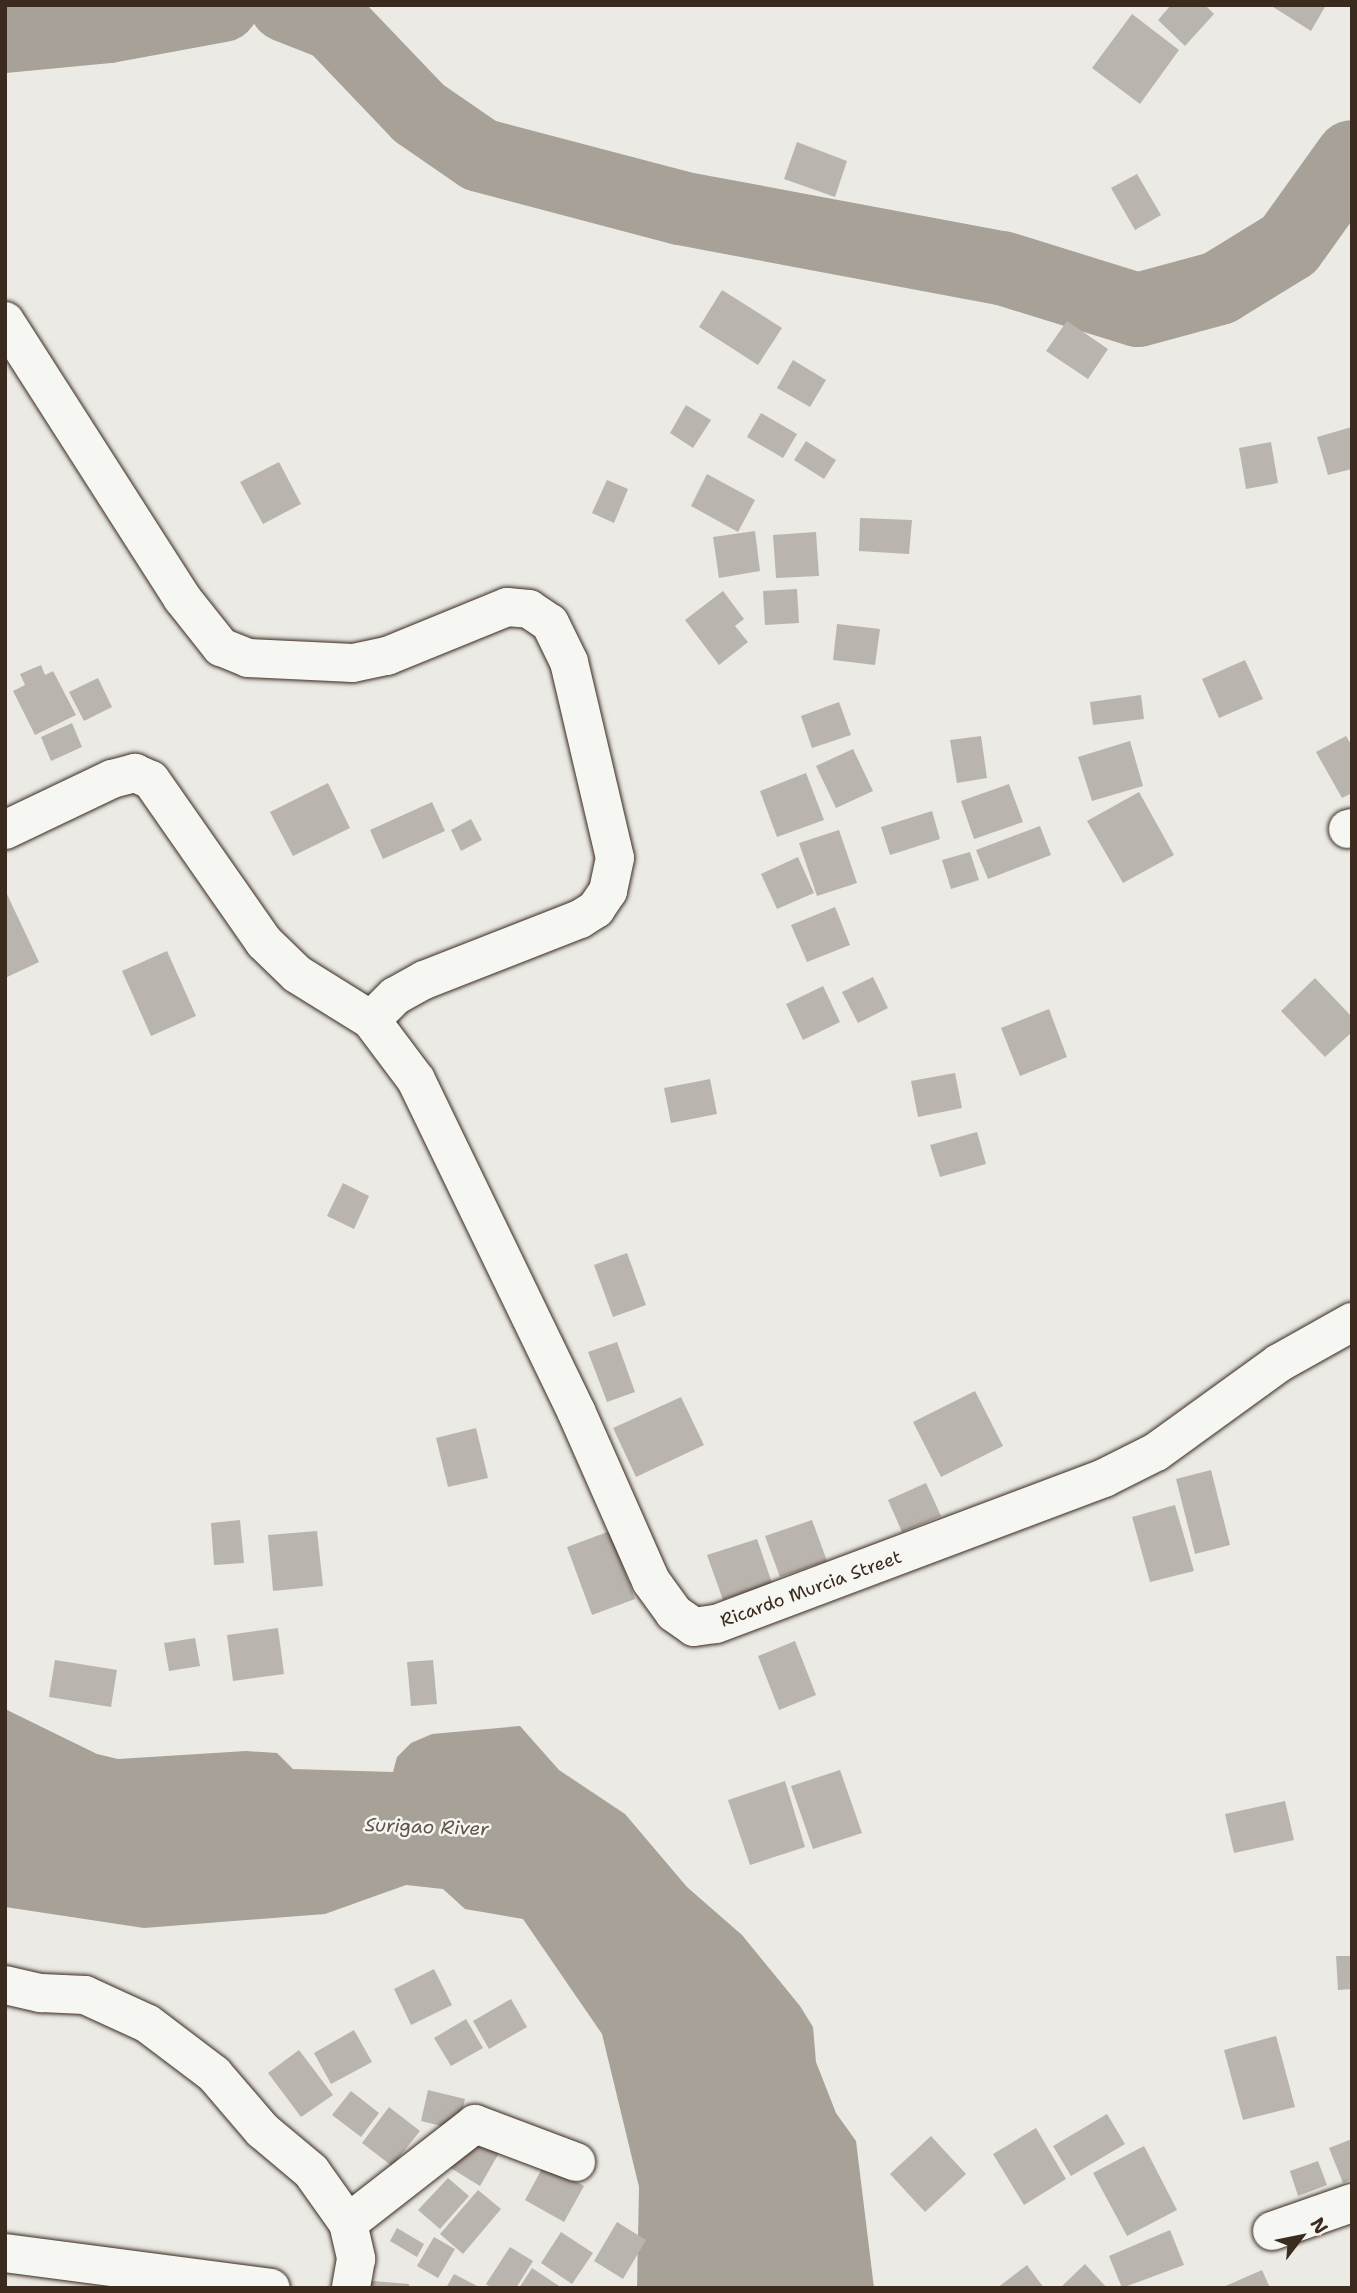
<!DOCTYPE html>
<html>
<head>
<meta charset="utf-8">
<style>
  body { margin:0 }
  #map { position:relative; width:1357px; height:2293px; overflow:hidden; background:#ebeae5; font-family:"Shantell Sans",sans-serif }
  div>[style] { position:absolute }
  [style*='--x'] { left:calc(var(--x)*1px); top:calc(var(--y)*1px); width:calc(var(--w)*1px); rotate:calc(var(--a)*1deg) }
  .water>* { inset:0; background:#a8a198 }
  .river>* { height:74px; margin:-37px; padding:0 37px; transform-origin:37px; border-radius:37px; background:#a8a198 }
  .building>* { inset:0; background:#bab4ae }
  .roads { filter:drop-shadow(0 0 2px #3b2a1e) drop-shadow(0 0 2px #3b2a1e) }
  .minor>* { height:38px; margin:-19px; padding:0 19px; transform-origin:19px; border-radius:19px; background:#f6f6f2 }
  span { translate:-50% -50%; white-space:nowrap; text-align:center; line-height:1.15; -webkit-text-stroke:5px #f6f6f2; paint-order:stroke }
  .street-label { font-size:18px; color:#3b2a1e }
  .water-label { font-size:19px; color:#615449; font-style:italic }
  .frame { position:absolute; inset:0; border:7px solid #3b2a1e; pointer-events:none }
  .north { position:absolute; left:1266px; top:2202px; width:70px; height:70px; -webkit-text-stroke:5px #f6f6f2; paint-order:stroke; rotate:58deg; font-size:19px; font-weight:700; line-height:28px; text-align:center; color:#3b2a1e }
  .north::after { content:''; display:block; margin:auto; width:24px; height:32px; background:#3b2a1e; clip-path:polygon(50% 0,100% 100%,50% 72%,0 100%) }
</style>
</head>
<body>
<div id="map">
  <div class="water">
    <i style="clip-path:polygon(5px 1709px,97px 1754px,118px 1759px,246px 1751px,277px 1753px,293px 1769px,393px 1772px,397px 1757px,411px 1743px,432px 1734px,520px 1726px,559px 1770px,625px 1814px,687px 1887px,742px 1935px,800px 2006px,813px 2027px,816px 2062px,836px 2113px,856px 2141px,874px 2288px,637px 2288px,639px 2187px,602px 2034px,523px 1919px,465px 1909px,443px 1889px,406px 1885px,325px 1914px,144px 1928px,5px 1907px)"></i>
  </div>
  <div class="river">
    <i style="--x:286;--y:5;--w:52;--a:21.6"></i>
    <i style="--x:334;--y:24;--w:123;--a:46.3"></i>
    <i style="--x:419;--y:113;--w:74;--a:34.5"></i>
    <i style="--x:480;--y:155;--w:207;--a:14.8"></i>
    <i style="--x:680;--y:208;--w:328;--a:10.6"></i>
    <i style="--x:1002;--y:268;--w:142;--a:17.2"></i>
    <i style="--x:1138;--y:310;--w:84;--a:-15.2"></i>
    <i style="--x:1219;--y:288;--w:82;--a:-31.6"></i>
    <i style="--x:1289;--y:245;--w:108;--a:-54.4"></i>
    <i style="--x:5;--y:36;--w:103;--a:-5.5"></i>
    <i style="--x:108;--y:26;--w:116;--a:-10.4"></i>
  </div>
  <div class="building">
    <i style="clip-path:polygon(1171px 5px,1205px 5px,1214px 14px,1185px 46px,1158px 20px)"></i>
    <i style="clip-path:polygon(1270px 5px,1326px 5px,1311px 31px)"></i>
    <i style="clip-path:polygon(1132px 14px,1179px 50px,1140px 104px,1092px 68px)"></i>
    <i style="clip-path:polygon(797px 142px,847px 161px,835px 197px,784px 179px)"></i>
    <i style="clip-path:polygon(1137px 174px,1161px 215px,1135px 230px,1111px 188px)"></i>
    <i style="clip-path:polygon(722px 290px,782px 328px,758px 365px,699px 327px)"></i>
    <i style="clip-path:polygon(1067px 321px,1108px 349px,1088px 379px,1046px 351px)"></i>
    <i style="clip-path:polygon(793px 360px,826px 380px,810px 407px,777px 388px)"></i>
    <i style="clip-path:polygon(686px 405px,711px 420px,693px 448px,670px 433px)"></i>
    <i style="clip-path:polygon(761px 413px,797px 434px,783px 458px,747px 437px)"></i>
    <i style="clip-path:polygon(1352px 427px,1352px 469px,1328px 475px,1317px 437px)"></i>
    <i style="clip-path:polygon(806px 441px,836px 460px,824px 479px,794px 460px)"></i>
    <i style="clip-path:polygon(1271px 442px,1278px 483px,1246px 489px,1239px 448px)"></i>
    <i style="clip-path:polygon(279px 462px,301px 504px,263px 524px,240px 482px)"></i>
    <i style="clip-path:polygon(707px 474px,755px 500px,738px 532px,691px 506px)"></i>
    <i style="clip-path:polygon(607px 480px,628px 489px,614px 523px,592px 513px)"></i>
    <i style="clip-path:polygon(860px 518px,912px 520px,909px 554px,859px 551px)"></i>
    <i style="clip-path:polygon(755px 531px,760px 571px,719px 578px,713px 537px)"></i>
    <i style="clip-path:polygon(816px 532px,819px 576px,776px 578px,773px 535px)"></i>
    <i style="clip-path:polygon(797px 589px,799px 623px,765px 625px,763px 591px)"></i>
    <i style="clip-path:polygon(723px 591px,744px 619px,735px 626px,748px 642px,719px 665px,685px 620px)"></i>
    <i style="clip-path:polygon(837px 624px,880px 629px,875px 665px,833px 660px)"></i>
    <i style="clip-path:polygon(1245px 660px,1263px 699px,1219px 718px,1202px 679px)"></i>
    <i style="clip-path:polygon(41px 665px,45px 675px,53px 671px,76px 715px,35px 735px,13px 691px,25px 685px,20px 674px)"></i>
    <i style="clip-path:polygon(98px 678px,112px 707px,84px 721px,69px 692px)"></i>
    <i style="clip-path:polygon(1141px 695px,1144px 719px,1093px 725px,1090px 702px)"></i>
    <i style="clip-path:polygon(839px 702px,851px 735px,812px 748px,801px 716px)"></i>
    <i style="clip-path:polygon(72px 723px,82px 747px,51px 761px,41px 737px)"></i>
    <i style="clip-path:polygon(981px 736px,987px 778px,957px 783px,950px 740px)"></i>
    <i style="clip-path:polygon(1346px 736px,1352px 746px,1352px 793px,1342px 798px,1316px 752px)"></i>
    <i style="clip-path:polygon(1130px 741px,1143px 786px,1092px 801px,1078px 757px)"></i>
    <i style="clip-path:polygon(853px 749px,873px 791px,836px 808px,816px 766px)"></i>
    <i style="clip-path:polygon(806px 773px,824px 820px,777px 837px,760px 791px)"></i>
    <i style="clip-path:polygon(328px 783px,350px 828px,293px 856px,270px 812px)"></i>
    <i style="clip-path:polygon(1009px 784px,1023px 822px,974px 839px,961px 801px)"></i>
    <i style="clip-path:polygon(1139px 792px,1174px 855px,1123px 883px,1087px 821px)"></i>
    <i style="clip-path:polygon(432px 802px,445px 831px,383px 859px,370px 830px)"></i>
    <i style="clip-path:polygon(932px 811px,940px 839px,890px 855px,881px 827px)"></i>
    <i style="clip-path:polygon(471px 819px,482px 840px,461px 851px,451px 830px)"></i>
    <i style="clip-path:polygon(1040px 826px,1051px 855px,988px 879px,976px 850px)"></i>
    <i style="clip-path:polygon(839px 830px,857px 883px,817px 896px,799px 843px)"></i>
    <i style="clip-path:polygon(970px 852px,979px 880px,951px 889px,942px 860px)"></i>
    <i style="clip-path:polygon(798px 857px,814px 893px,777px 909px,761px 874px)"></i>
    <i style="clip-path:polygon(5px 890px,39px 962px,5px 978px)"></i>
    <i style="clip-path:polygon(835px 907px,850px 945px,807px 962px,791px 925px)"></i>
    <i style="clip-path:polygon(167px 951px,196px 1016px,151px 1036px,122px 971px)"></i>
    <i style="clip-path:polygon(873px 977px,888px 1008px,858px 1023px,842px 992px)"></i>
    <i style="clip-path:polygon(1315px 978px,1352px 1017px,1352px 1032px,1325px 1057px,1281px 1011px)"></i>
    <i style="clip-path:polygon(823px 986px,840px 1022px,803px 1040px,786px 1004px)"></i>
    <i style="clip-path:polygon(1049px 1009px,1067px 1057px,1020px 1076px,1001px 1028px)"></i>
    <i style="clip-path:polygon(955px 1073px,962px 1108px,918px 1117px,911px 1081px)"></i>
    <i style="clip-path:polygon(710px 1079px,717px 1114px,671px 1123px,664px 1088px)"></i>
    <i style="clip-path:polygon(977px 1132px,986px 1164px,940px 1177px,930px 1145px)"></i>
    <i style="clip-path:polygon(343px 1183px,369px 1196px,354px 1229px,327px 1216px)"></i>
    <i style="clip-path:polygon(627px 1253px,646px 1305px,613px 1317px,594px 1265px)"></i>
    <i style="clip-path:polygon(617px 1342px,635px 1392px,607px 1402px,588px 1352px)"></i>
    <i style="clip-path:polygon(975px 1391px,1003px 1446px,941px 1477px,913px 1422px)"></i>
    <i style="clip-path:polygon(681px 1397px,704px 1445px,636px 1477px,613px 1428px)"></i>
    <i style="clip-path:polygon(476px 1428px,488px 1478px,448px 1487px,436px 1438px)"></i>
    <i style="clip-path:polygon(1211px 1470px,1230px 1545px,1195px 1554px,1176px 1479px)"></i>
    <i style="clip-path:polygon(926px 1483px,941px 1516px,902px 1532px,888px 1500px)"></i>
    <i style="clip-path:polygon(1175px 1505px,1194px 1571px,1150px 1582px,1132px 1517px)"></i>
    <i style="clip-path:polygon(240px 1520px,244px 1563px,214px 1565px,211px 1523px)"></i>
    <i style="clip-path:polygon(812px 1520px,827px 1561px,780px 1577px,765px 1536px)"></i>
    <i style="clip-path:polygon(317px 1531px,323px 1586px,273px 1591px,268px 1535px)"></i>
    <i style="clip-path:polygon(610px 1531px,635px 1599px,592px 1615px,567px 1547px)"></i>
    <i style="clip-path:polygon(757px 1539px,772px 1583px,723px 1600px,707px 1555px)"></i>
    <i style="clip-path:polygon(278px 1628px,284px 1674px,233px 1681px,227px 1635px)"></i>
    <i style="clip-path:polygon(195px 1638px,200px 1666px,169px 1671px,164px 1643px)"></i>
    <i style="clip-path:polygon(795px 1641px,816px 1695px,779px 1710px,758px 1656px)"></i>
    <i style="clip-path:polygon(55px 1660px,117px 1670px,111px 1707px,49px 1697px)"></i>
    <i style="clip-path:polygon(433px 1660px,437px 1704px,411px 1706px,407px 1662px)"></i>
    <i style="clip-path:polygon(840px 1770px,862px 1833px,813px 1849px,791px 1786px)"></i>
    <i style="clip-path:polygon(785px 1781px,805px 1847px,750px 1865px,728px 1800px)"></i>
    <i style="clip-path:polygon(1285px 1801px,1294px 1840px,1234px 1853px,1225px 1814px)"></i>
    <i style="clip-path:polygon(1336px 1956px,1352px 1956px,1352px 1989px,1338px 1990px)"></i>
    <i style="clip-path:polygon(434px 1969px,452px 2005px,411px 2025px,394px 1989px)"></i>
    <i style="clip-path:polygon(511px 1999px,527px 2027px,489px 2049px,473px 2021px)"></i>
    <i style="clip-path:polygon(466px 2019px,483px 2048px,451px 2066px,434px 2038px)"></i>
    <i style="clip-path:polygon(354px 2030px,372px 2062px,331px 2084px,314px 2053px)"></i>
    <i style="clip-path:polygon(1276px 2036px,1295px 2107px,1243px 2120px,1224px 2050px)"></i>
    <i style="clip-path:polygon(299px 2050px,333px 2095px,301px 2117px,268px 2073px)"></i>
    <i style="clip-path:polygon(428px 2090px,465px 2099px,458px 2130px,421px 2121px)"></i>
    <i style="clip-path:polygon(351px 2091px,379px 2113px,361px 2137px,332px 2115px)"></i>
    <i style="clip-path:polygon(389px 2107px,420px 2131px,392px 2166px,362px 2143px)"></i>
    <i style="clip-path:polygon(1107px 2114px,1125px 2144px,1071px 2176px,1053px 2146px)"></i>
    <i style="clip-path:polygon(1036px 2128px,1066px 2179px,1024px 2205px,993px 2154px)"></i>
    <i style="clip-path:polygon(468px 2135px,499px 2153px,480px 2186px,449px 2167px)"></i>
    <i style="clip-path:polygon(931px 2136px,966px 2174px,925px 2212px,890px 2174px)"></i>
    <i style="clip-path:polygon(1352px 2139px,1352px 2179px,1343px 2183px,1329px 2148px)"></i>
    <i style="clip-path:polygon(1144px 2146px,1177px 2210px,1127px 2236px,1093px 2173px)"></i>
    <i style="clip-path:polygon(1318px 2161px,1327px 2185px,1298px 2196px,1290px 2171px)"></i>
    <i style="clip-path:polygon(545px 2163px,584px 2186px,564px 2222px,525px 2200px)"></i>
    <i style="clip-path:polygon(448px 2178px,469px 2196px,440px 2229px,418px 2210px)"></i>
    <i style="clip-path:polygon(478px 2190px,501px 2209px,463px 2254px,440px 2234px)"></i>
    <i style="clip-path:polygon(617px 2222px,646px 2240px,623px 2279px,594px 2261px)"></i>
    <i style="clip-path:polygon(397px 2228px,424px 2244px,417px 2257px,390px 2241px)"></i>
    <i style="clip-path:polygon(1170px 2230px,1184px 2265px,1122px 2288px,1109px 2256px)"></i>
    <i style="clip-path:polygon(561px 2232px,593px 2253px,572px 2284px,541px 2263px)"></i>
    <i style="clip-path:polygon(434px 2237px,455px 2249px,438px 2278px,417px 2266px)"></i>
    <i style="clip-path:polygon(510px 2247px,533px 2261px,516px 2288px,492px 2288px,486px 2284px)"></i>
    <i style="clip-path:polygon(1085px 2264px,1107px 2288px,1060px 2288px)"></i>
    <i style="clip-path:polygon(1027px 2265px,1044px 2288px,997px 2288px)"></i>
    <i style="clip-path:polygon(532px 2268px,562px 2288px,519px 2288px)"></i>
    <i style="clip-path:polygon(1262px 2270px,1270px 2288px,1221px 2288px)"></i>
    <i style="clip-path:polygon(454px 2274px,481px 2288px,446px 2288px)"></i>
    <i style="clip-path:polygon(362px 2280px,409px 2284px,409px 2288px,362px 2288px)"></i>
  </div>
  <div class="roads">
    <div class="minor">
      <i style="--x:5;--y:321;--w:329;--a:57.4"></i>
      <i style="--x:182;--y:598;--w:63;--a:51.5"></i>
      <i style="--x:221;--y:647;--w:29;--a:22"></i>
      <i style="--x:248;--y:658;--w:105;--a:2.7"></i>
      <i style="--x:353;--y:663;--w:35;--a:-12"></i>
      <i style="--x:387;--y:656;--w:130;--a:-22.2"></i>
      <i style="--x:507;--y:607;--w:22;--a:5"></i>
      <i style="--x:529;--y:609;--w:25;--a:34"></i>
      <i style="--x:550;--y:623;--w:43;--a:64"></i>
      <i style="--x:569;--y:662;--w:201;--a:76.8"></i>
      <i style="--x:615;--y:858;--w:34;--a:102"></i>
      <i style="--x:608;--y:891;--w:22;--a:124"></i>
      <i style="--x:596;--y:909;--w:19;--a:148"></i>
      <i style="--x:580;--y:919;--w:168;--a:158.6"></i>
      <i style="--x:424;--y:980;--w:33;--a:151"></i>
      <i style="--x:395;--y:996;--w:34;--a:135"></i>
      <i style="--x:1348;--y:829;--w:4;--a:-14"></i>
      <i style="--x:5;--y:830;--w:119;--a:-25.5"></i>
      <i style="--x:112;--y:779;--w:24;--a:-15"></i>
      <i style="--x:135;--y:773;--w:17;--a:24"></i>
      <i style="--x:151;--y:780;--w:198;--a:55.1"></i>
      <i style="--x:264;--y:942;--w:46;--a:44.1"></i>
      <i style="--x:297;--y:974;--w:87;--a:31.9"></i>
      <i style="--x:371;--y:1020;--w:75;--a:53.1"></i>
      <i style="--x:416;--y:1080;--w:368;--a:64.2"></i>
      <i style="--x:576;--y:1411;--w:186;--a:66.2"></i>
      <i style="--x:651;--y:1581;--w:39;--a:54"></i>
      <i style="--x:674;--y:1613;--w:24;--a:35"></i>
      <i style="--x:694;--y:1627;--w:22;--a:-8"></i>
      <i style="--x:716;--y:1624;--w:415;--a:-20.6"></i>
      <i style="--x:1104;--y:1478;--w:58;--a:-26.6"></i>
      <i style="--x:1156;--y:1452;--w:152;--a:-35.9"></i>
      <i style="--x:1279;--y:1363;--w:84;--a:-29.3"></i>
      <i style="--x:5;--y:1985;--w:37;--a:13"></i>
      <i style="--x:41;--y:1993;--w:44;--a:2.6"></i>
      <i style="--x:85;--y:1995;--w:69;--a:24.7"></i>
      <i style="--x:148;--y:2024;--w:83;--a:37.1"></i>
      <i style="--x:214;--y:2074;--w:74;--a:49.4"></i>
      <i style="--x:262;--y:2130;--w:64;--a:39.9"></i>
      <i style="--x:311;--y:2171;--w:64;--a:54.6"></i>
      <i style="--x:348;--y:2223;--w:37;--a:77"></i>
      <i style="--x:356;--y:2259;--w:29;--a:100"></i>
      <i style="--x:348;--y:2223;--w:161;--a:-37.9"></i>
      <i style="--x:475;--y:2124;--w:108;--a:20.6"></i>
      <i style="--x:1272;--y:2231;--w:85;--a:-19.3"></i>
      <i style="--x:5;--y:2253;--w:268;--a:7.5"></i>
    </div>
  </div>
  <div class="street-label">
    <span style="left:811px;top:1589px;rotate:-20deg">Ricardo Murcia Street</span>
  </div>
  <div class="water-label">
    <span style="left:427px;top:1827px;rotate:2deg">Surigao River</span>
  </div>
  <div class="frame"></div>
  <div class="north">N</div>
</div>
</body>
</html>
